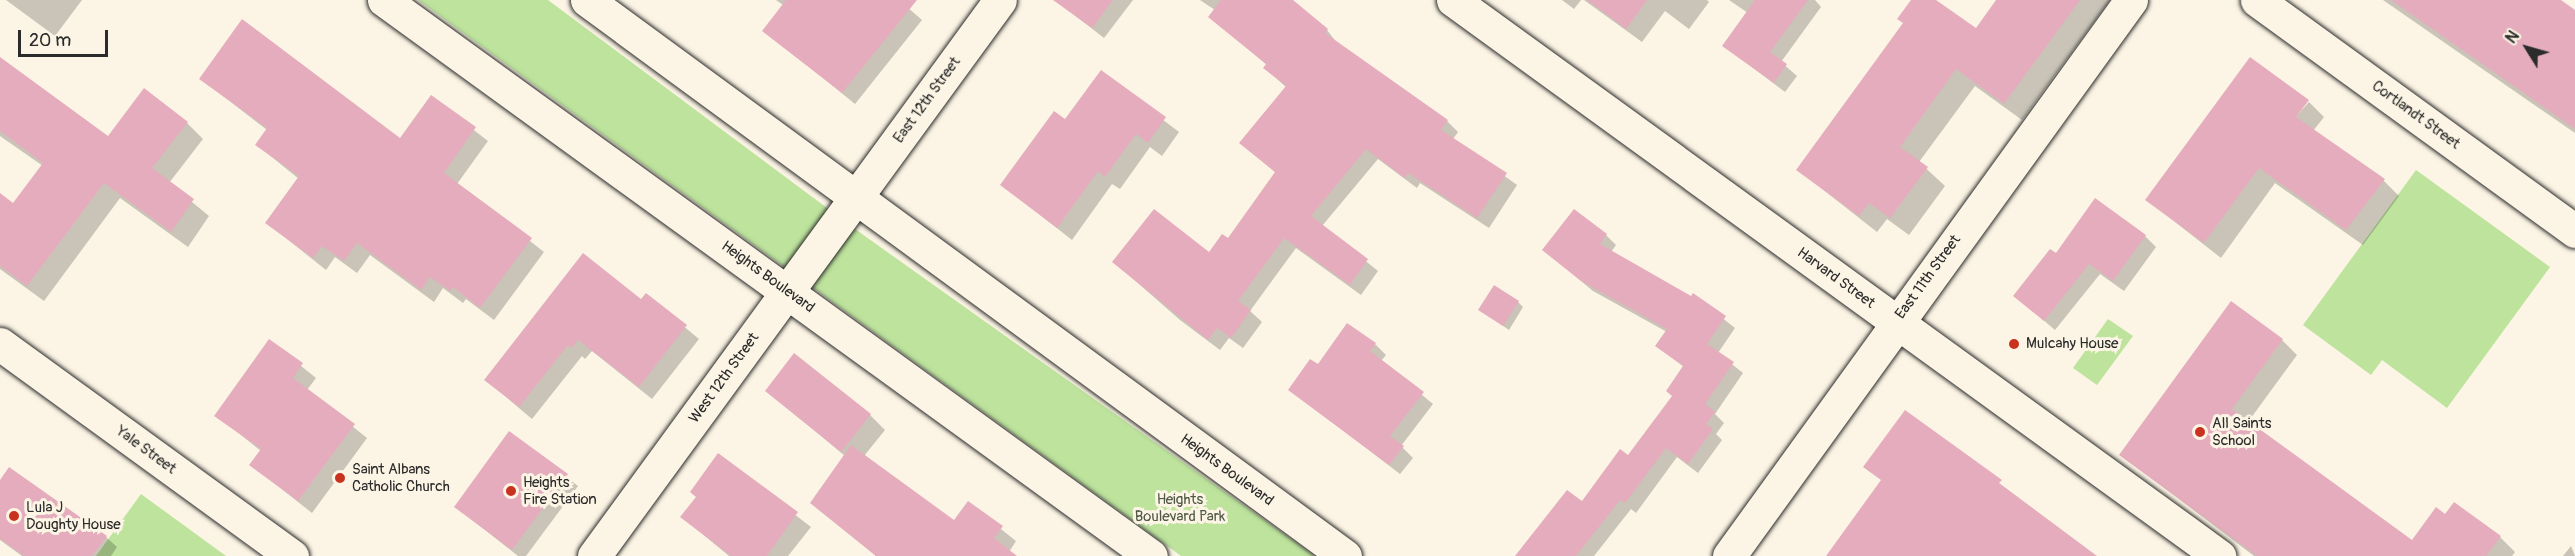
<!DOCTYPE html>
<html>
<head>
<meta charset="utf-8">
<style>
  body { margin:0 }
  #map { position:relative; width:2575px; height:556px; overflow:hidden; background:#fcf5e5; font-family:Pangolin,sans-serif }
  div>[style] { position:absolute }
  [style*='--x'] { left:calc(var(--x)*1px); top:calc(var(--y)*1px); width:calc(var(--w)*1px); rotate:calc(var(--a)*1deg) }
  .green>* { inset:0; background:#bde39d }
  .shadow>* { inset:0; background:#0003 }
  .building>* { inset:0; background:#e5acbd }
  .roads { filter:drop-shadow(0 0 2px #2b2b2b) drop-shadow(0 0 2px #2b2b2b) }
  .minor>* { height:33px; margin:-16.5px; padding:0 16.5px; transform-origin:16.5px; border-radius:16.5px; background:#fcf5e5 }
  .major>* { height:33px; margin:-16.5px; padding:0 16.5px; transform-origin:16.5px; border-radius:16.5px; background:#fcf5e5 }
  .dots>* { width:16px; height:16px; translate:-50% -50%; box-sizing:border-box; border:3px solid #fcf5e5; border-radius:50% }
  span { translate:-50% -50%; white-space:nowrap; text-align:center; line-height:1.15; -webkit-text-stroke:6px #fcf5e5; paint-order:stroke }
  .street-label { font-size:15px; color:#2b2b2b }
  .poi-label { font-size:15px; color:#2b2b2b }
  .left { translate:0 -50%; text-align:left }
  .park-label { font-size:15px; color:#505948 }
  .north { position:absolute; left:2497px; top:18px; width:60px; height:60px; -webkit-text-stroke:4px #fcf5e5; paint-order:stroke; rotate:307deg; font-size:16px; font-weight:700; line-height:24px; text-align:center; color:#2b2b2b }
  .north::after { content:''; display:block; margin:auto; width:21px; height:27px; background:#2b2b2b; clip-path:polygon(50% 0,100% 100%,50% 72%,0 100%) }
  .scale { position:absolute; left:18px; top:30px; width:90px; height:27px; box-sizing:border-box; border:3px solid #2b2b2b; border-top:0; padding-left:8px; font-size:18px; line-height:21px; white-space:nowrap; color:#2b2b2b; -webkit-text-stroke:4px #fcf5e5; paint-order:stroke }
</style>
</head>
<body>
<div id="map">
  <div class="green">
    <i style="clip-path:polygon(418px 0,548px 0,862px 234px,1315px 556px,1181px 556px)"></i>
    <i style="clip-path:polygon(2416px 170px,2550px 267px,2447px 408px,2382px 360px,2371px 375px,2303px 325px)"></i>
    <i style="clip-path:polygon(2108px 319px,2133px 336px,2097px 385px,2073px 368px)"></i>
    <i style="clip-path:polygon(141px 494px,226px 556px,96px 556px)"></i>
  </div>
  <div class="shadow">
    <i style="clip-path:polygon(6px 0,82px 0,55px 36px)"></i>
    <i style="clip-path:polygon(776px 0,899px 0,922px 20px,855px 104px,764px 30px,783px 5px)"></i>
    <i style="clip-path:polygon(1055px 0,1133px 0,1104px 38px)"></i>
    <i style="clip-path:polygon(1200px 0,1289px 0,1327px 30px,1337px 43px,1447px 121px,1458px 132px,1453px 139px,1517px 185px,1489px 228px,1420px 183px,1417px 188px,1378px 159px,1322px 226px,1378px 271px,1361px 295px,1296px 248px,1250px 311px,1262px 322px,1243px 348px,1229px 338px,1220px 350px,1180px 320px,1114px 262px,1209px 254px,1229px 240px,1276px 173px,1241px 143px,1287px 88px,1265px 68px,1267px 65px,1210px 16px,1215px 10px)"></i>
    <i style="clip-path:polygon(1562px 0,1581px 0,1574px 9px)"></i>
    <i style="clip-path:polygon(1584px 0,1707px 0,1709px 2px,1689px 29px,1665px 11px,1642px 42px)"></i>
    <i style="clip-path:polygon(1729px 0,1815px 0,1821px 7px,1781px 62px,1797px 76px,1785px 92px,1724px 46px,1748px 13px)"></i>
    <i style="clip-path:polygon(1912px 0,1933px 0,1976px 30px,1998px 0,2110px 0,2022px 120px,1975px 86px,1919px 162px,1945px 186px,1909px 235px,1887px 219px,1877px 232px,1798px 170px,1905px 24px)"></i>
    <i style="clip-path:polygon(2383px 0,2558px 0,2575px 12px,2575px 133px)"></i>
    <i style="clip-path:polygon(2251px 59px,2308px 101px,2291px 122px,2309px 102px,2324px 117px,2313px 131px,2384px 181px,2399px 196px,2363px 245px,2275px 183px,2221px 258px,2147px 200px)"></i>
    <i style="clip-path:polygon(0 62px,108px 138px,187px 123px,203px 139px,169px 183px,209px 216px,188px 247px,120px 198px,44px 301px,0 269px,0 208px,14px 205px,43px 166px,0 136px)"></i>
    <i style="clip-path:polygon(1101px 73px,1179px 132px,1162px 156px,1150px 147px,1120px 189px,1112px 184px,1072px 240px,1002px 185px,1066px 122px)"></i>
    <i style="clip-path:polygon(201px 79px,400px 140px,431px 97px,488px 141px,457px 184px,544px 252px,494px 320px,466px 299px,463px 303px,443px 288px,434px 302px,370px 255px,357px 273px,335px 257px,326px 270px,267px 223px,299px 179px,257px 145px,267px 130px)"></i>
    <i style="clip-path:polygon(1606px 235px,1616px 245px,1611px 252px,1691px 298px,1693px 295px,1735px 328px,1718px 353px,1743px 373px,1715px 414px,1724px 423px,1716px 434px,1722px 440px,1698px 473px,1677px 457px,1636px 513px,1631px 509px,1594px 556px,1519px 556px,1582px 504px,1629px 457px,1673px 397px,1684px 367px,1657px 345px,1667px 332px,1593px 291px,1544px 250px)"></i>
    <i style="clip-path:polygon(2145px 236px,2156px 247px,2124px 291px,2100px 274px,2055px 330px,2015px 296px,2056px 255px)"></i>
    <i style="clip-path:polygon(646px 295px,699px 339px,652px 399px,592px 351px,585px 359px,582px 356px,532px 419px,486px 380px,641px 302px)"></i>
    <i style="clip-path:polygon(1518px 302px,1523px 307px,1509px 330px,1480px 310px)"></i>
    <i style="clip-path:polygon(2282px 340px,2297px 355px,2248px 422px,2412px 542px,2446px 516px,2454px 504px,2500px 537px,2515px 552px,2512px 556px,2254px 556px,2121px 455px)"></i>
    <i style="clip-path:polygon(270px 341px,316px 378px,307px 390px,367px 438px,312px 513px,251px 465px,261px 451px,216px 415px)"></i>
    <i style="clip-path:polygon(1375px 344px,1386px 355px,1381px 361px,1433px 404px,1401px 446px,1413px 458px,1400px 474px,1290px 390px,1318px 366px)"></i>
    <i style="clip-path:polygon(767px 391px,870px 415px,885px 430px,864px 456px,954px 522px,968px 503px,1016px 541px,1009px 552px,1015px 556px,876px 556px,812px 503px,845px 456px)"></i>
    <i style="clip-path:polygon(510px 433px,578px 486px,526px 556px,518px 556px,456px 507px)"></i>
    <i style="clip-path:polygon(719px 456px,811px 527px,788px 556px,729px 556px,682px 517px,697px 498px)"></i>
    <i style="clip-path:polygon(0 482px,106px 537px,117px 547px,111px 556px,22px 556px,0 540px)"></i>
    <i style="clip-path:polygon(2571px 546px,2575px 556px,2563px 556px)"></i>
  </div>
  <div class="building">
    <i style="clip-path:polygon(786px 0,917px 0,842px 93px,762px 31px)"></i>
    <i style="clip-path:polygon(1053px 0,1113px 0,1092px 28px)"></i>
    <i style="clip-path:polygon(1221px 0,1293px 0,1328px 29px,1325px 33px,1448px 120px,1441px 130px,1507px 173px,1477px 218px,1408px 173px,1405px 178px,1366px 149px,1311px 216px,1368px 259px,1350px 285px,1284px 238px,1238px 301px,1251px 310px,1231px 338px,1217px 328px,1208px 340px,1112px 262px,1154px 209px,1209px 252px,1222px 234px,1228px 238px,1275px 172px,1239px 143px,1286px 86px,1263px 68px,1266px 64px,1208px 17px)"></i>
    <i style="clip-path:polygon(1587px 0,1647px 0,1626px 29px)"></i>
    <i style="clip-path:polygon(1755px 0,1808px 0,1770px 52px,1787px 64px,1774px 83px,1722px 46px)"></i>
    <i style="clip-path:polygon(1911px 0,1936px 0,1976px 28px,1996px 0,2080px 0,2004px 104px,1956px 69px,1900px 147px,1928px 167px,1890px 218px,1869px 203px,1859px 216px,1796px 170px,1903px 23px,1897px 19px)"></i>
    <i style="clip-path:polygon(2391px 0,2561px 0,2575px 10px,2575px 129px)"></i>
    <i style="clip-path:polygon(242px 19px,400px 138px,431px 95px,476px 127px,444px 173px,532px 238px,480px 308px,453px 287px,450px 291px,430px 277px,421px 290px,357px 243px,344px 261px,322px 246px,313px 258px,265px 223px,299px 176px,255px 145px,267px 128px,199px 79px)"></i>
    <i style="clip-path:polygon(0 57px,108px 136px,144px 88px,188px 122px,152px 168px,194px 199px,171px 232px,104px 183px,27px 286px,0 266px,0 193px,13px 203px,43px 163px,0 131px)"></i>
    <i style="clip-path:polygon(2250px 57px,2309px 100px,2296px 117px,2385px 179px,2346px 230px,2259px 168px,2204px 243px,2145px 200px)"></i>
    <i style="clip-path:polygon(1101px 70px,1166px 117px,1148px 143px,1136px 134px,1105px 177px,1098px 171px,1057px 228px,1000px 185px,1054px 111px,1065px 119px)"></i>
    <i style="clip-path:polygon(2095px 198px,2146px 235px,2113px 281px,2089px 264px,2044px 321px,2013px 296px,2050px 249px,2056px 253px)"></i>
    <i style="clip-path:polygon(1574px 209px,1607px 234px,1600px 244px,1691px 296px,1693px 293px,1726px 316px,1707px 344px,1734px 362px,1705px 404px,1715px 412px,1706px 424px,1713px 429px,1688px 464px,1666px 448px,1625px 503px,1620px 500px,1576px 556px,1515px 556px,1567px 490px,1582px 501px,1620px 449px,1628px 455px,1672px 396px,1666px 391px,1683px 366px,1655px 346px,1667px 329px,1581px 281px,1542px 250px)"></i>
    <i style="clip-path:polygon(583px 253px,641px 299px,646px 293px,687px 325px,639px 387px,578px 340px,572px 348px,568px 345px,519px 407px,484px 380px)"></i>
    <i style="clip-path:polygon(1494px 285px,1519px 301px,1503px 326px,1478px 310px)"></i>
    <i style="clip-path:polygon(2231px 301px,2283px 339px,2232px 409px,2412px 540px,2436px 507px,2445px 514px,2454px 502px,2501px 536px,2486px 556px,2257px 556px,2119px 455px)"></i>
    <i style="clip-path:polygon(1347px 323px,1376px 343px,1370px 351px,1424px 392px,1390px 436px,1404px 446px,1389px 465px,1288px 390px,1310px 359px,1318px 364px)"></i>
    <i style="clip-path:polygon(269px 339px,303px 363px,293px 378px,355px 424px,298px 501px,249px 465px,261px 449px,214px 416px)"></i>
    <i style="clip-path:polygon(794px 353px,871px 414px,841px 452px,765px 391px)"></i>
    <i style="clip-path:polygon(1905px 410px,2002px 480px,1999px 483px,2097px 556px,1826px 556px,1881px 480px,1863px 467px)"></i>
    <i style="clip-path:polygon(509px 431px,568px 474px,512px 550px,454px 507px)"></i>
    <i style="clip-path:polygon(851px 445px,954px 520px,968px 501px,1003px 526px,994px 538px,1017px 556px,876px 556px,810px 503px)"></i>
    <i style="clip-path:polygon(718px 453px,798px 512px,767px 556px,731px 556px,680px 517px,696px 497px,690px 492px)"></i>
    <i style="clip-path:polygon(9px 467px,107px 536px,92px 556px,24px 556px,0 539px,0 480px)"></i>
  </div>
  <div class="roads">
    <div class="minor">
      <i style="--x:1453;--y:0;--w:947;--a:35.97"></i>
      <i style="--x:2257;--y:0;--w:393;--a:36"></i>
      <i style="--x:594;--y:556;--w:688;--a:-53.86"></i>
    </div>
    <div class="major">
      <i style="--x:384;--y:0;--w:947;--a:35.94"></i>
      <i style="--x:587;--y:0;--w:940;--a:36.26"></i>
      <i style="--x:0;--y:344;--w:361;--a:36"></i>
      <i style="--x:1729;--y:556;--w:686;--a:-54.13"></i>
    </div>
  </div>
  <div class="dots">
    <i style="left:2014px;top:344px;background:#c8321e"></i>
    <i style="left:2200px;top:432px;background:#c8321e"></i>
    <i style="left:340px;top:478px;background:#c8321e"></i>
    <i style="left:511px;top:491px;background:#c8321e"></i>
    <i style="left:14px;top:516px;background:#c8321e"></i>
  </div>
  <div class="street-label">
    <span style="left:927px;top:100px;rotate:-54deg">East 12th Street</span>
    <span style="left:2416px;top:115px;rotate:36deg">Cortlandt Street</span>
    <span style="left:768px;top:277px;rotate:36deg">Heights Boulevard</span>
    <span style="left:1928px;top:277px;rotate:-54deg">East 11th Street</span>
    <span style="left:1836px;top:278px;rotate:36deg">Harvard Street</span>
    <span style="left:724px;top:378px;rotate:-54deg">West 12th Street</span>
    <span style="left:146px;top:450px;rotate:36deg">Yale Street</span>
    <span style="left:1227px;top:470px;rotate:36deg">Heights Boulevard</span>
  </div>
  <div class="poi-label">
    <span class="left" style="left:2026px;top:344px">Mulcahy House</span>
    <span class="left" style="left:2212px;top:432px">All Saints<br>School</span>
    <span class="left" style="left:352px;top:478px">Saint Albans<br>Catholic Church</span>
    <span class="left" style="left:523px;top:491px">Heights<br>Fire Station</span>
    <span class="left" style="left:26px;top:516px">Lula J<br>Doughty House</span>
  </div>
  <div class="park-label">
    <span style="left:1180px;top:508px">Heights<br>Boulevard Park</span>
  </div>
  <div class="north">N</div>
  <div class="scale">20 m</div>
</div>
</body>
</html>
